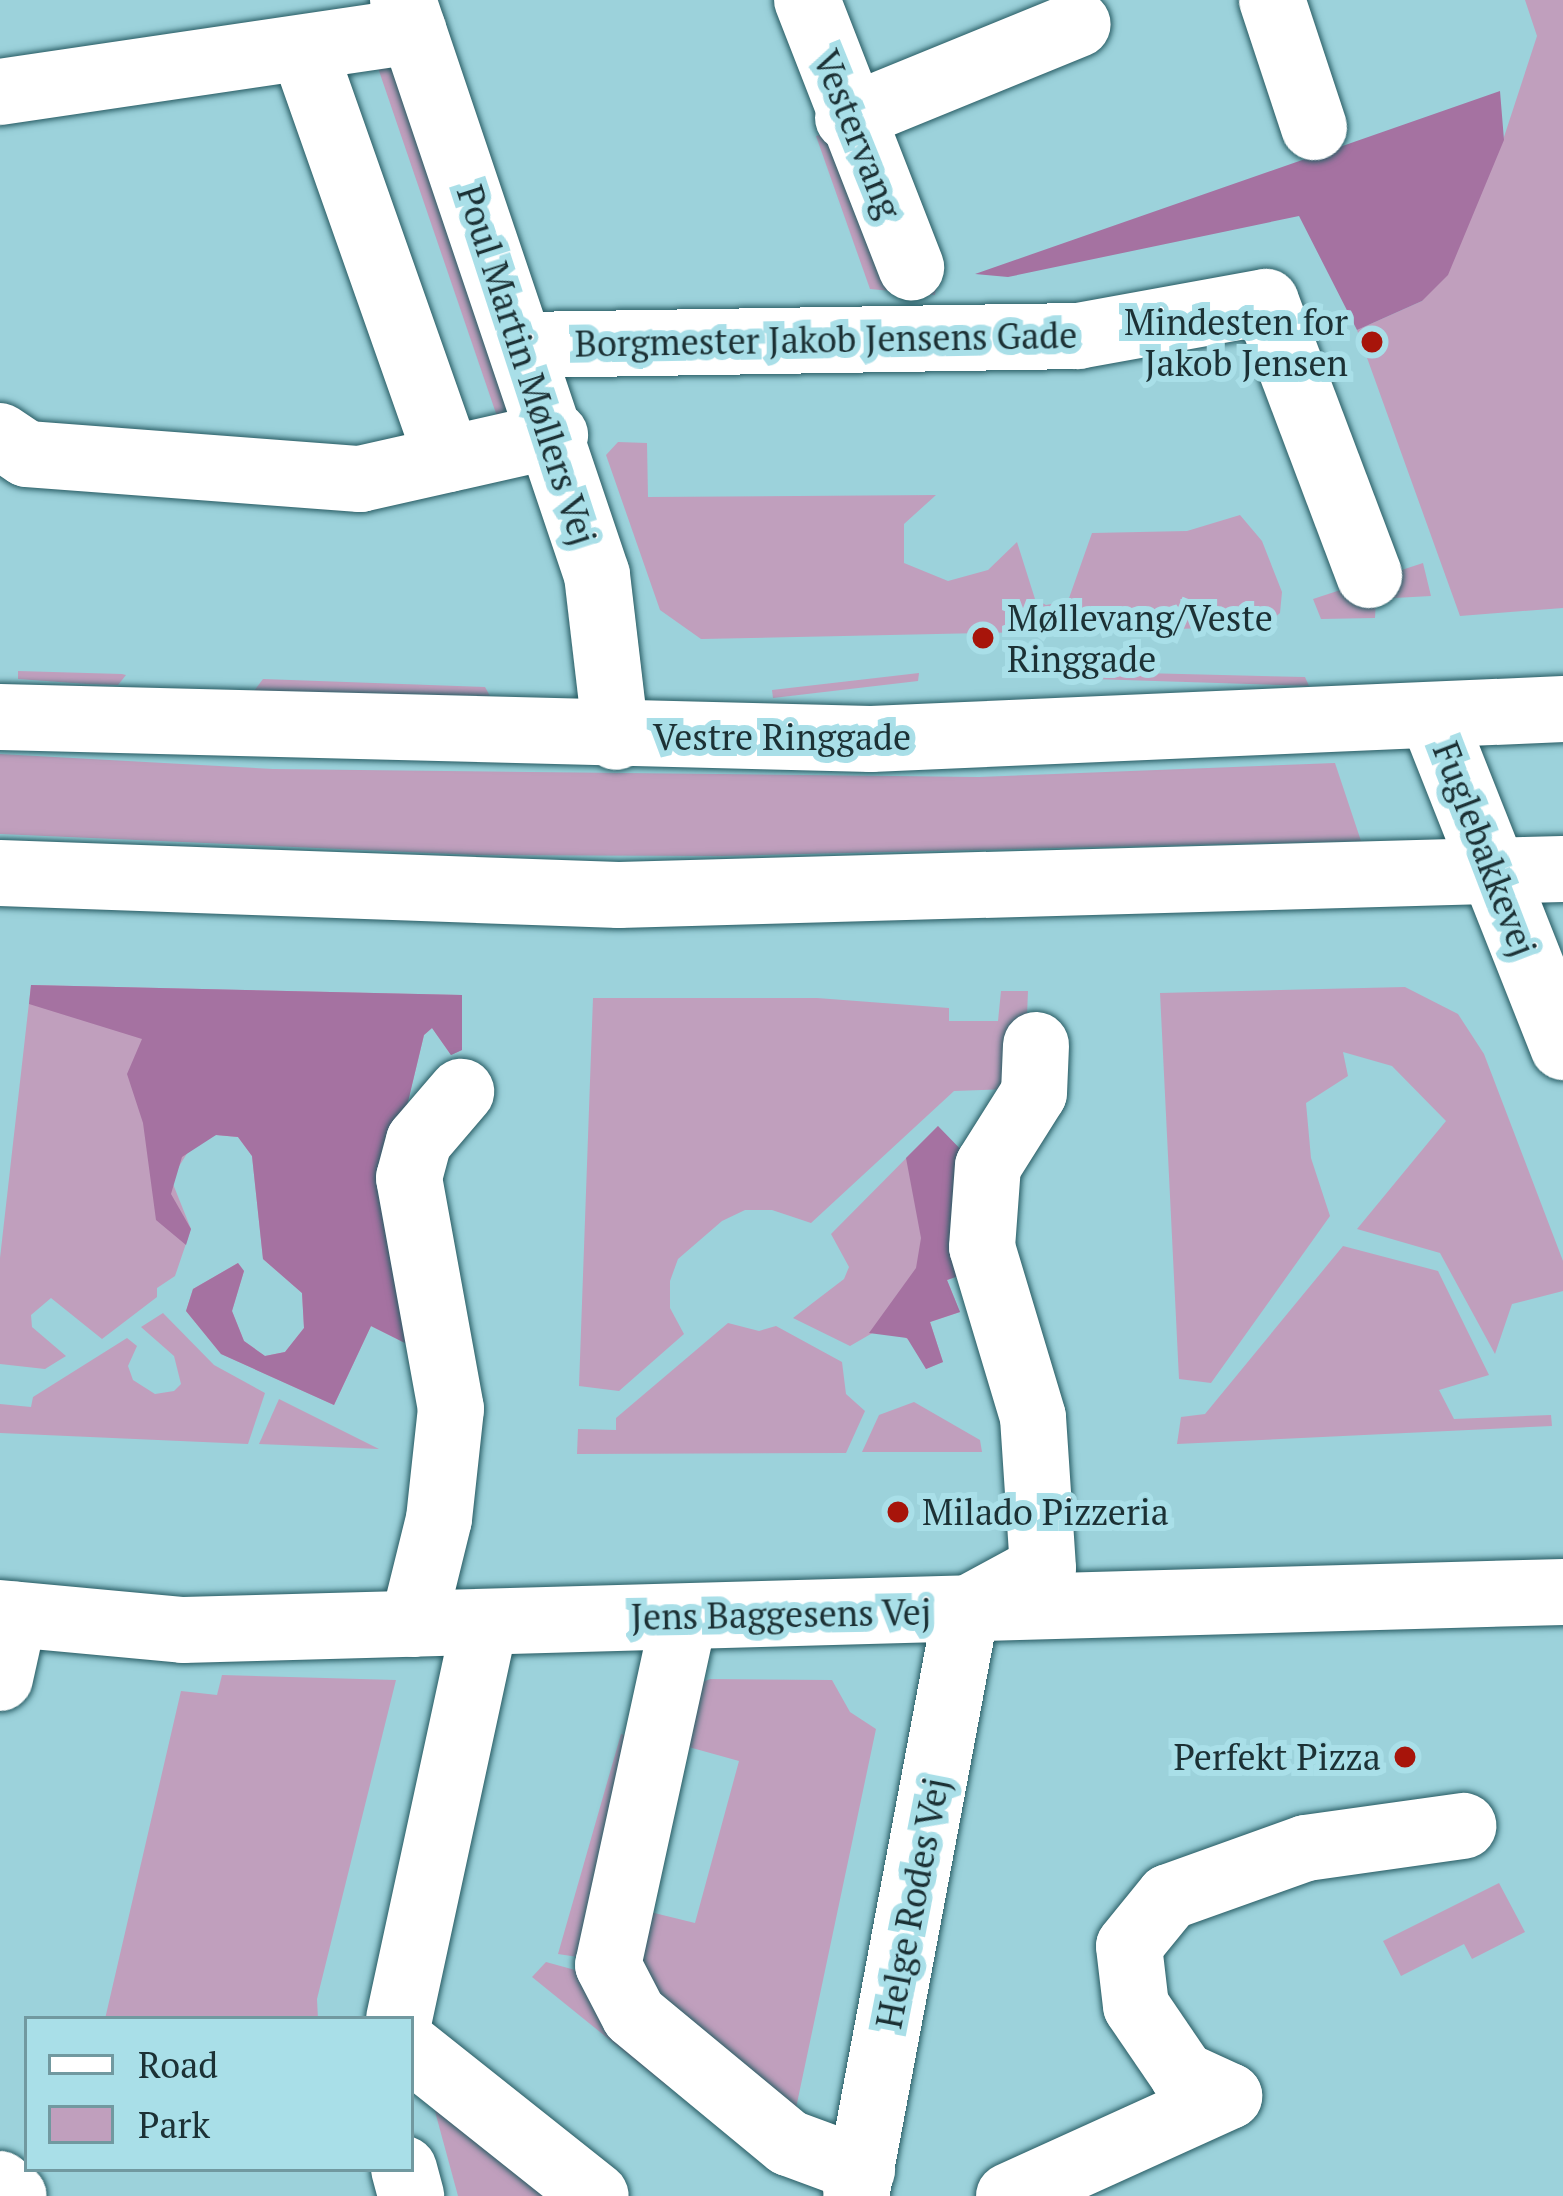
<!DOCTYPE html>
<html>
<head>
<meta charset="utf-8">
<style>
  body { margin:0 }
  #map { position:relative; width:1563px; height:2196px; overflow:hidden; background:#9cd2db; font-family:"PT Serif",serif }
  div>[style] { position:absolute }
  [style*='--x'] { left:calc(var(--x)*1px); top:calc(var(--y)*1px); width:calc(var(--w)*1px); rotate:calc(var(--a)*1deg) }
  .green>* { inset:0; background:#c09fbd }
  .forest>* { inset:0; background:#a572a1 }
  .roads { filter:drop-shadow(0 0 3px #265a62) drop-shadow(0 0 3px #265a62) }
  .minor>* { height:66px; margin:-33px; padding:0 33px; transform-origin:33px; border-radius:33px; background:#fff }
  .major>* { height:66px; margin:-33px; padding:0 33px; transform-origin:33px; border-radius:33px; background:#fff }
  .dots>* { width:33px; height:33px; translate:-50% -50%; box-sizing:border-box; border:6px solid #a9dfe8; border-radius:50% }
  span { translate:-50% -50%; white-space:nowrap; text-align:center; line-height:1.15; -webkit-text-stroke:12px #a9dfe8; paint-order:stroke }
  .street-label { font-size:36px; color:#1c3135 }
  .poi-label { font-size:36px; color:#1c3135 }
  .right { translate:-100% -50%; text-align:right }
  .left { translate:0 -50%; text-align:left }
  .legend { position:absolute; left:24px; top:2016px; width:390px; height:156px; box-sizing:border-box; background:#a9dfe8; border:3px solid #7199a0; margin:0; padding:15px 21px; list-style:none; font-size:36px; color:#1c3135 }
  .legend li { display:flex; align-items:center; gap:24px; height:60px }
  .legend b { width:60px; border:3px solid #7199a0 }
</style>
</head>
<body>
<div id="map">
  <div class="green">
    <i style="clip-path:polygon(1525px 0,1563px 0,1563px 608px,1460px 616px,1357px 330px,1422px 301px,1503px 140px,1537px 36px)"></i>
    <i style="clip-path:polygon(377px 65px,398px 71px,525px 423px,502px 431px)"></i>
    <i style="clip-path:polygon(831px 132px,937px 279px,935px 295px,870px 289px,816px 136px)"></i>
    <i style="clip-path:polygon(618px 442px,647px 443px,648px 497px,936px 495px,904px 524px,904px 563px,948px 581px,988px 570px,1017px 542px,1035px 599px,1046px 605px,1068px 601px,1092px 533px,1187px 531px,1240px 515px,1262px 541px,1282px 592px,1280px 613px,1264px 627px,701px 639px,660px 610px,606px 455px)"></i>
    <i style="clip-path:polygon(1423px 563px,1431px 596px,1376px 599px,1375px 618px,1321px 619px,1313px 599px)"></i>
    <i style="clip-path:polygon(18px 671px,122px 674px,126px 675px,118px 685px,87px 684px,18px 679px)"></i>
    <i style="clip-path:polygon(1061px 671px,1305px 677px,1309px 686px,1062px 678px)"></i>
    <i style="clip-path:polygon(919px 673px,918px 681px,773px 698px,772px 690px)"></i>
    <i style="clip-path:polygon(263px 679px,485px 687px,490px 696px,254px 691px)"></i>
    <i style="clip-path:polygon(0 754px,273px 769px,979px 777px,1335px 763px,1361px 841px,722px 856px,476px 855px,0 834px)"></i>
    <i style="clip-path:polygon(31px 985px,462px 995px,462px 1050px,451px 1055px,432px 1028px,424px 1035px,394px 1160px,425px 1353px,371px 1326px,334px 1405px,221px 1354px,186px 1311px,193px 1289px,238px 1263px,244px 1271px,232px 1311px,244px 1341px,265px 1356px,285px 1352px,304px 1328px,302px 1293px,263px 1259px,252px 1156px,238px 1137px,216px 1135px,193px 1144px,171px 1179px,191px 1229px,175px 1276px,157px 1288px,157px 1297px,102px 1339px,51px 1298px,31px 1315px,32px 1327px,66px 1356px,45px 1369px,0 1364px,0 1258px)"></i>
    <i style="clip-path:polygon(1405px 987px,1458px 1014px,1484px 1054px,1563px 1261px,1563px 1291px,1512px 1304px,1495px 1354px,1440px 1253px,1357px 1229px,1446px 1121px,1392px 1066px,1343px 1052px,1348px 1076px,1306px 1103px,1311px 1158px,1330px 1216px,1211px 1383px,1179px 1379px,1160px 993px)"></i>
    <i style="clip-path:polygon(1001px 991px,1028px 991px,1025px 1065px,1010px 1089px,954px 1091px,811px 1223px,772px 1210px,745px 1210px,722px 1221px,678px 1259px,670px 1281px,670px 1308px,684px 1334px,619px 1391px,579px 1386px,593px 998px,817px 998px,949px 1008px,949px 1021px,998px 1021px)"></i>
    <i style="clip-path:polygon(938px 1126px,970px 1272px,947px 1280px,960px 1312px,930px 1322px,943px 1362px,926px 1369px,915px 1344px,898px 1333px,876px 1331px,850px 1346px,793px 1318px,844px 1279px,849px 1267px,831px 1234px)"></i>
    <i style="clip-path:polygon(1343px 1246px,1438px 1271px,1489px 1375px,1439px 1390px,1454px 1419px,1551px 1415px,1552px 1426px,1177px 1444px,1181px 1417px,1205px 1414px)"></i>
    <i style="clip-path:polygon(163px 1313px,214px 1365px,265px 1393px,248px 1444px,0 1433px,0 1404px,31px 1407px,33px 1397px,127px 1338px,137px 1346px,128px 1366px,133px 1380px,155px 1394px,174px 1391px,181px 1384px,174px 1356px,141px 1327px)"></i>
    <i style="clip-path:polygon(728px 1323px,759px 1331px,776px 1326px,842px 1362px,846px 1394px,865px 1411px,846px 1453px,577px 1454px,578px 1429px,616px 1430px,616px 1418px)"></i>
    <i style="clip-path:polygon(279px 1399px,379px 1449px,259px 1444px)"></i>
    <i style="clip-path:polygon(914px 1402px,980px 1440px,982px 1452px,862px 1452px,879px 1415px)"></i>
    <i style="clip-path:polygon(222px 1675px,396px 1680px,317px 1999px,318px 2019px,105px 2019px,181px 1691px,217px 1695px)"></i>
    <i style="clip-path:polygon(710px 1679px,832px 1680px,850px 1712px,876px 1729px,796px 2108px,642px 1994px,638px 1909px,695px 1923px,739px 1761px,685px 1746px,698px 1684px)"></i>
    <i style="clip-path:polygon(621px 1734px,633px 1737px,584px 1958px,558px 1954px)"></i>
    <i style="clip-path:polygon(1499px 1883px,1525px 1932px,1472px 1959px,1464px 1944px,1401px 1976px,1383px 1941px)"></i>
    <i style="clip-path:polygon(546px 1962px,597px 1976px,682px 2073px,668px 2087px,532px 1977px)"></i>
    <i style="clip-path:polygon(433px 2104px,553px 2196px,458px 2196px)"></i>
  </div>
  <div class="forest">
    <i style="clip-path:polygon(1500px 91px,1504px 140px,1448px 275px,1422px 301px,1357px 330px,1299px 216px,1008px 277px,975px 274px)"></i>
    <i style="clip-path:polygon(31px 985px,462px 995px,462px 1050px,451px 1055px,432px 1028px,424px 1035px,394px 1160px,425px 1353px,371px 1326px,334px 1405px,221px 1354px,186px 1311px,193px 1289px,238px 1263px,244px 1271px,232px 1311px,244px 1341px,265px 1356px,285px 1352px,304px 1328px,302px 1293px,263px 1259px,252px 1156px,238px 1137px,216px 1135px,182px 1157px,171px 1194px,191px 1229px,186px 1245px,156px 1220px,143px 1123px,127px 1074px,142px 1039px,29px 1004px)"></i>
    <i style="clip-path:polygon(938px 1126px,971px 1160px,970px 1272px,947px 1280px,960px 1312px,930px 1322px,943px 1362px,926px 1369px,907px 1338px,869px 1333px,916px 1268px,921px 1238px,906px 1158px)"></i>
  </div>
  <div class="roads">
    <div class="minor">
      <i style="--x:403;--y:0;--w:607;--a:71.36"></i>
      <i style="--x:597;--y:575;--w:163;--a:83.3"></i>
      <i style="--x:807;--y:0;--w:287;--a:68.7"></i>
      <i style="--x:1272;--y:0;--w:134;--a:71.7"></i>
      <i style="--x:303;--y:48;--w:436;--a:70.6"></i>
      <i style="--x:0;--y:92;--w:418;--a:-8.4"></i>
      <i style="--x:848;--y:118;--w:248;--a:-22.2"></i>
      <i style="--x:524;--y:345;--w:554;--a:-0.93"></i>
      <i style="--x:1078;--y:336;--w:191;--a:-10.3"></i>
      <i style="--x:1266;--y:302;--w:292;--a:69.3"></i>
      <i style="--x:0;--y:436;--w:32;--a:34"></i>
      <i style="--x:27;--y:454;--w:334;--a:4.3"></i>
      <i style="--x:360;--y:479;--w:200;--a:-12.7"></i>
      <i style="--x:1433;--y:718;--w:354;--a:68.4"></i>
      <i style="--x:969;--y:1608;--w:84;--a:-28.4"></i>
      <i style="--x:1043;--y:1568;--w:151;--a:-93.8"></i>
      <i style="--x:1033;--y:1417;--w:177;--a:-106.7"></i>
      <i style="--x:982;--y:1247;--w:81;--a:-85.8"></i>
      <i style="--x:988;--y:1166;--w:86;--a:-57.8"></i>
      <i style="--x:1034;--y:1093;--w:48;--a:-87.6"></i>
      <i style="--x:0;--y:1613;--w:184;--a:5.3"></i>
      <i style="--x:183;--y:1630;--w:1381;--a:-1.58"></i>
      <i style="--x:684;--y:1617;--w:356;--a:102.3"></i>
      <i style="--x:608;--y:1965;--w:56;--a:62.5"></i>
      <i style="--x:634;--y:2015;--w:201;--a:39.6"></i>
      <i style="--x:789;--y:2143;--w:78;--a:20.3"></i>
      <i style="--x:413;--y:1624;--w:108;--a:-76.1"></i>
      <i style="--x:439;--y:1519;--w:111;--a:-83.8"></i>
      <i style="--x:451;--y:1409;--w:235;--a:-100.3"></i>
      <i style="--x:409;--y:1178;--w:38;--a:-75"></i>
      <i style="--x:419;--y:1141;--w:65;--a:-49.4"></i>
      <i style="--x:0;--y:1678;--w:65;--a:-77.5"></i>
      <i style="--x:399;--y:2019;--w:406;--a:-77.8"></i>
      <i style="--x:411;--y:2049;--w:236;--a:38.5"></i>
      <i style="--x:404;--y:2169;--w:28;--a:75"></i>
      <i style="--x:0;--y:2184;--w:18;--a:41"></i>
      <i style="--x:856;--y:2196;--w:596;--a:-79.37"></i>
      <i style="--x:1009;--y:2196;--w:242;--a:-24.4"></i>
      <i style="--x:1229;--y:2096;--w:51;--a:-155.5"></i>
      <i style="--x:1183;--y:2075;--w:83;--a:-124.3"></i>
      <i style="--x:1136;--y:2006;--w:60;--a:-96.7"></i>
      <i style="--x:1129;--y:1946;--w:63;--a:-50.8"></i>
      <i style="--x:1169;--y:1897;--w:145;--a:-19.7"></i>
      <i style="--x:1306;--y:1848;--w:159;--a:-8"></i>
    </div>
    <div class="major">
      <i style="--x:0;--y:717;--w:871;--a:1.45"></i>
      <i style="--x:871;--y:739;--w:693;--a:-2.48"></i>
      <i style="--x:0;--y:873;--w:619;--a:2.04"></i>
      <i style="--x:619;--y:895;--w:944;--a:-1.58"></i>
    </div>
  </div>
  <div class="dots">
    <i style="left:1372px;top:342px;background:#a7140a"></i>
    <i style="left:983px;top:638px;background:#a7140a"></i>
    <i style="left:898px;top:1512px;background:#a7140a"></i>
    <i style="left:1405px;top:1757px;background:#a7140a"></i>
  </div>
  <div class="street-label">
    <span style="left:858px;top:134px;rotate:68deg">Vestervang</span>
    <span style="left:826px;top:339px;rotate:-1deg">Borgmester Jakob Jensens Gade</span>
    <span style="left:527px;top:365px;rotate:72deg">Poul Martin Møllers Vej</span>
    <span style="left:782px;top:737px">Vestre Ringgade</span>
    <span style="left:1485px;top:849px;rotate:69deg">Fuglebakkevej</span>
    <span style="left:781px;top:1614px;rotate:-1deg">Jens Baggesens Vej</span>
    <span style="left:912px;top:1903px;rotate:-79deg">Helge Rodes Vej</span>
  </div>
  <div class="poi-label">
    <span class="right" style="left:1348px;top:342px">Mindesten for<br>Jakob Jensen</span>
    <span class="left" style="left:1007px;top:638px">Møllevang/Veste<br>Ringgade</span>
    <span class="left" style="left:922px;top:1512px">Milado Pizzeria</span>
    <span class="right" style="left:1381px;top:1757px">Perfekt Pizza</span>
  </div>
  <ul class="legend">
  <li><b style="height:15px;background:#fff"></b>Road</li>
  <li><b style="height:33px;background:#c09fbd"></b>Park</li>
  </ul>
</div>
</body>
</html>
